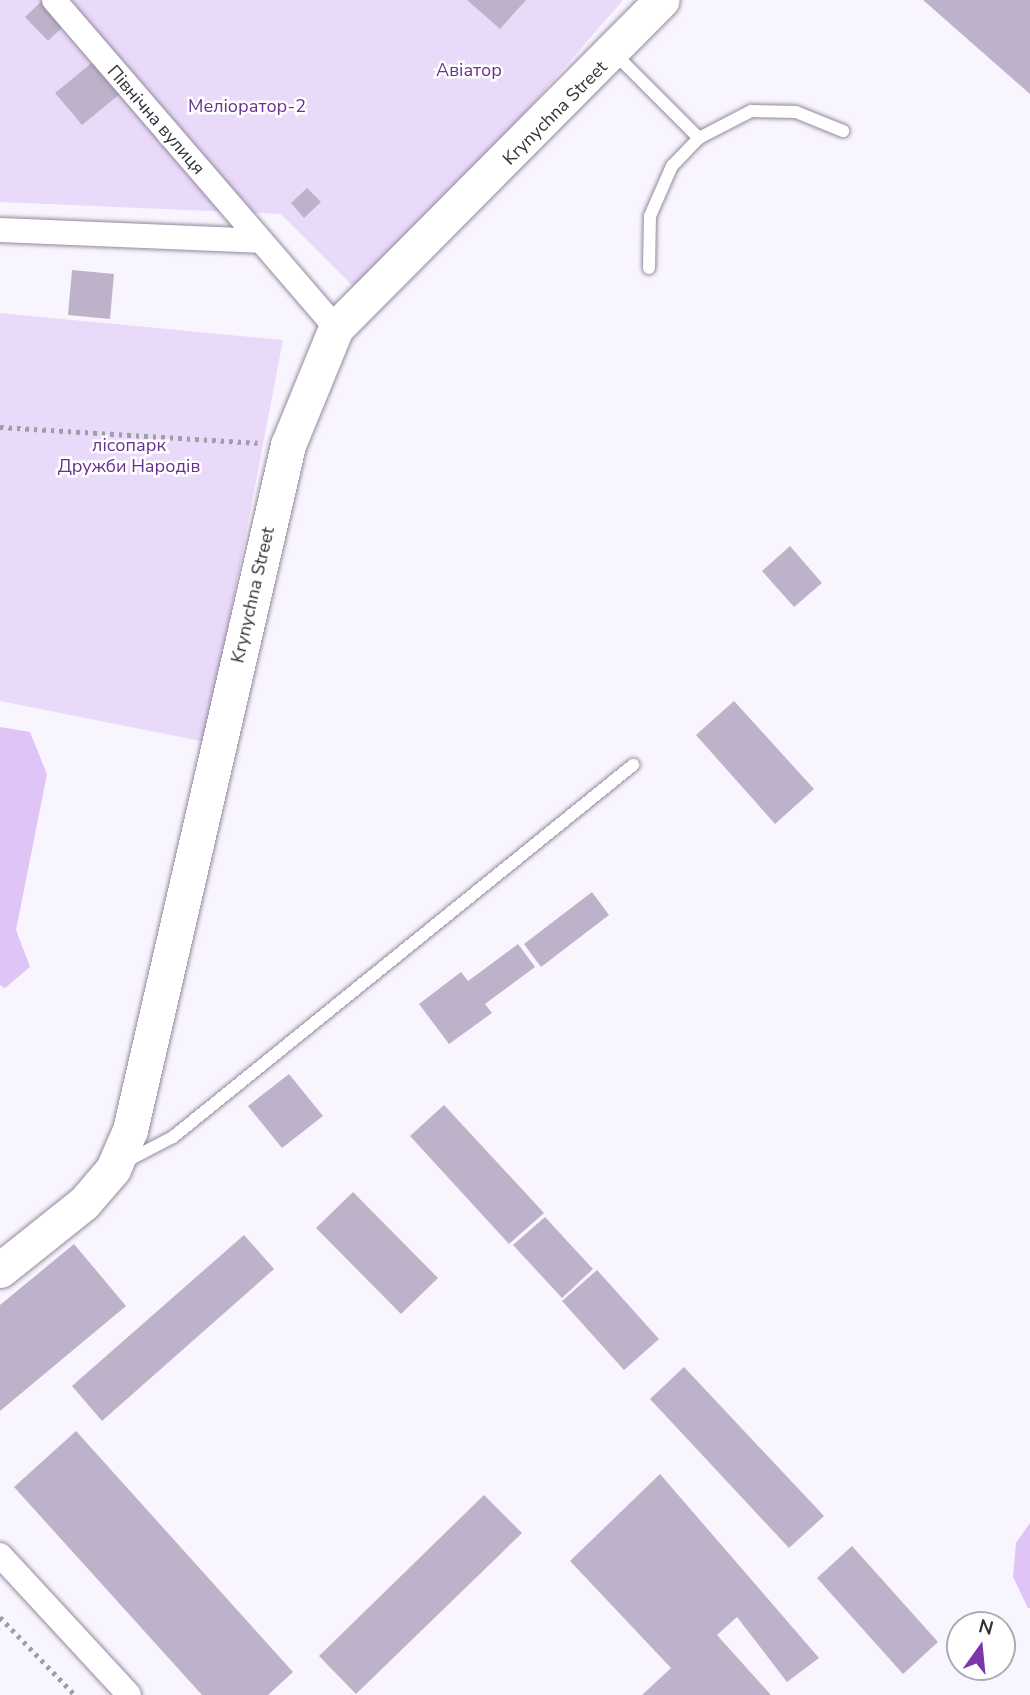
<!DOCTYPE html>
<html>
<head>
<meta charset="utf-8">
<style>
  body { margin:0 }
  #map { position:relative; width:1030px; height:1695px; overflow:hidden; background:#f9f5fe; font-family:"Nunito Sans",sans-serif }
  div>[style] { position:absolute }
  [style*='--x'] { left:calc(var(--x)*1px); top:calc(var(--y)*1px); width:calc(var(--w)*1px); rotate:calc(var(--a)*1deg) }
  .green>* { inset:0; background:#eadafa }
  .water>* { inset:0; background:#dec4f7 }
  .building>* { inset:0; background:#beb2ca }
  .path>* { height:4.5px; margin-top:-2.25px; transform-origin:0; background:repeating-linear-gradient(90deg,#a19da6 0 3.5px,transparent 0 8.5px) }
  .roads { filter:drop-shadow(0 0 2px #94899f) drop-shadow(0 0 2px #94899f) }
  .lane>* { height:12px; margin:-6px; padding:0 6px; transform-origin:6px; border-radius:6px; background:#fff }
  .street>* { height:24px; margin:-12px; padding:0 12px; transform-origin:12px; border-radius:12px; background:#fff }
  .secondary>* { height:35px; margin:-17.5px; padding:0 17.5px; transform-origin:17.5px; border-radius:17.5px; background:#fff }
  span { translate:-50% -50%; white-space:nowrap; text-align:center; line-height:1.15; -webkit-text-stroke:5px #fff; paint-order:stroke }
  .park-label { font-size:18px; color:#68308f }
  .street-label { font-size:18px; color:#342f39 }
  .north { position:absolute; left:946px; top:1611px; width:70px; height:70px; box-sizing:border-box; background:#fff; border:2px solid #aeacb0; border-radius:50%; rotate:15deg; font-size:19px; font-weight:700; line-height:28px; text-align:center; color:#342f39 }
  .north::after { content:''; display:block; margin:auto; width:24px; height:32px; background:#7b37aa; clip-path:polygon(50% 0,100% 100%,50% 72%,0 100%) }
</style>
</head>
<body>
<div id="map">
  <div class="green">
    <i style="clip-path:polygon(0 0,623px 0,365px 298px,281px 214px,0 202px)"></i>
    <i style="clip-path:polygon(0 313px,283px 340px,206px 742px,0 701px)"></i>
  </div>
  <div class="water">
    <i style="clip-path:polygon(0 727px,30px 732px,47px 774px,16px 930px,30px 967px,5px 988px,0 985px)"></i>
    <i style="clip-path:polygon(1030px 1523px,1030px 1608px,1028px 1608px,1013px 1577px,1016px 1543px)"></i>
  </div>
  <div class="building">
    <i style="clip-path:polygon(43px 0,67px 23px,48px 41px,25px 17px)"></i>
    <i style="clip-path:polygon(467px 0,526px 0,500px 29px)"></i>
    <i style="clip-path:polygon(923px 0,1030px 0,1030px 94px)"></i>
    <i style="clip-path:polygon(94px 61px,121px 93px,82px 125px,55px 93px)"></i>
    <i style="clip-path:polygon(307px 188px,321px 202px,304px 218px,291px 203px)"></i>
    <i style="clip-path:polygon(72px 270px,114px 274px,110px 319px,68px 315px)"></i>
    <i style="clip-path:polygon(790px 546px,822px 583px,794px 607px,762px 571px)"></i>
    <i style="clip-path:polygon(734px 701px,814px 789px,775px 824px,696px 735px)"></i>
    <i style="clip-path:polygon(592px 892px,609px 915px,541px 967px,524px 944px)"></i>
    <i style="clip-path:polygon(518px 944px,535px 967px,485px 1004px,492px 1013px,449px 1044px,419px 1004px,461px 972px,468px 981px)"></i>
    <i style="clip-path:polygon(289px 1074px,323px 1116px,282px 1148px,248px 1106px)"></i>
    <i style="clip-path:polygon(444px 1105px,544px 1213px,509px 1244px,410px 1136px)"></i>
    <i style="clip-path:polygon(353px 1192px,438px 1278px,401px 1314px,316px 1228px)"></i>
    <i style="clip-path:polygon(545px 1217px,593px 1269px,562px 1298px,513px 1245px)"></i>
    <i style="clip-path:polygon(244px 1235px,274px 1269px,102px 1421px,72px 1386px)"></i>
    <i style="clip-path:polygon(74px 1244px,126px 1306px,0 1411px,0 1305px)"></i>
    <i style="clip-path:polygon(597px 1270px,659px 1339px,624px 1370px,562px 1301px)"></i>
    <i style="clip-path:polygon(684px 1367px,824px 1516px,789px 1548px,650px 1399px)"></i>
    <i style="clip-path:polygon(76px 1431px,293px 1672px,268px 1695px,202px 1695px,14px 1487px)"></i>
    <i style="clip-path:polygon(660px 1474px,819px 1658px,787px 1682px,737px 1617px,717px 1635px,771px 1695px,642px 1695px,671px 1668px,570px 1561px)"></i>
    <i style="clip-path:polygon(484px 1495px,522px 1533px,356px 1694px,319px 1656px)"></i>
    <i style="clip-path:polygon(852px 1546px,938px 1642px,903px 1674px,817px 1578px)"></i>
  </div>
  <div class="path">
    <i style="--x:0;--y:427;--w:258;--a:3.5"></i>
    <i style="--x:0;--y:1617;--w:108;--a:46.1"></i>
  </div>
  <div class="roads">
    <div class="lane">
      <i style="--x:615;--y:54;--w:119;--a:45"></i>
      <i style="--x:649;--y:268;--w:52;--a:-88.9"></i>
      <i style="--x:650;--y:216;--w:55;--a:-66.3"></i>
      <i style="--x:672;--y:166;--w:39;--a:-46"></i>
      <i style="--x:699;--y:138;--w:59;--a:-27.4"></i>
      <i style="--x:751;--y:111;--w:45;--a:1.3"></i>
      <i style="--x:796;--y:112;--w:51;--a:22"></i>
      <i style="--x:125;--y:1162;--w:54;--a:-27.5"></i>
      <i style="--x:173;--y:1137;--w:592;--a:-38.96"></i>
    </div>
    <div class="street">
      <i style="--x:54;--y:0;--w:433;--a:49.3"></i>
      <i style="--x:0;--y:230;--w:259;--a:2.4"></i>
      <i style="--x:0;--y:1555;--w:190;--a:47.3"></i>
    </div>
    <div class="secondary">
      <i style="--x:0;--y:1270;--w:107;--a:-38.6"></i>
      <i style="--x:84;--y:1203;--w:45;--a:-49.5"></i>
      <i style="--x:113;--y:1169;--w:43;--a:-66.4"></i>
      <i style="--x:130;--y:1130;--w:703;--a:-77.01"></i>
      <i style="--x:288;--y:445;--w:126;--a:-67.7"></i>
      <i style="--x:336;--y:328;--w:462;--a:-45.2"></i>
    </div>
  </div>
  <div class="park-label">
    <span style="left:469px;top:70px">Авіатор</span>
    <span style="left:247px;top:106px">Меліоратор-2</span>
    <span style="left:129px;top:456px">лісопарк<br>Дружби Народів</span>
  </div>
  <div class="street-label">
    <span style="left:555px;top:113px;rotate:-45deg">Krynychna Street</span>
    <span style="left:156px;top:120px;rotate:49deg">Північна вулиця</span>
    <span style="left:253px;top:595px;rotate:-77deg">Krynychna Street</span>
  </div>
  <div class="north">N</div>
</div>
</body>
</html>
